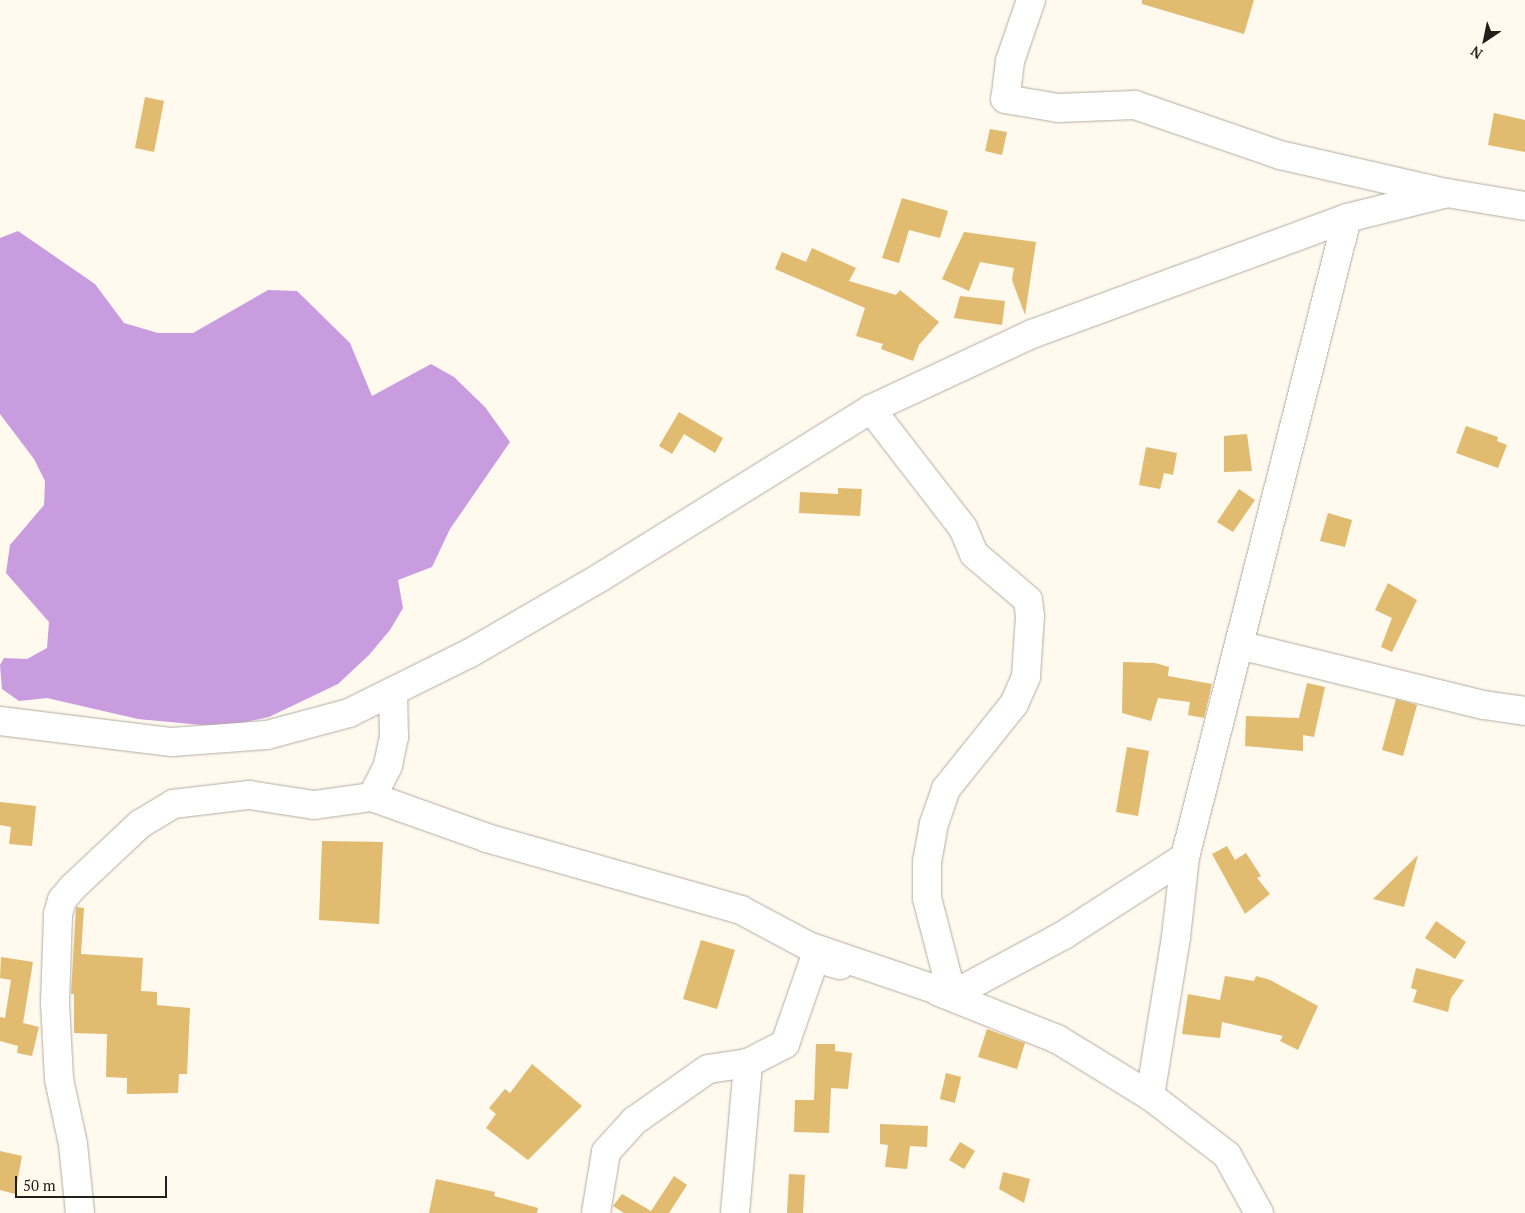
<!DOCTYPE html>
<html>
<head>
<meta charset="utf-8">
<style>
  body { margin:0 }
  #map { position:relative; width:1525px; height:1213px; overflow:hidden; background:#fff9ee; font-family:"PT Serif",serif }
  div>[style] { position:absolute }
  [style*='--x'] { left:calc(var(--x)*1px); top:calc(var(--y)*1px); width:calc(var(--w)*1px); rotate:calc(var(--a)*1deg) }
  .water>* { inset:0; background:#c99cdf }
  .building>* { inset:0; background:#e1bb6f }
  .roads { filter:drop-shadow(0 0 1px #b2aca2) drop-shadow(0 0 1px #b2aca2) }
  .minor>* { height:28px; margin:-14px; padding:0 14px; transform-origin:14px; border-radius:14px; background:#fff }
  span { translate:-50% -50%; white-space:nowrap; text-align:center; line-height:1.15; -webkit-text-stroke:4px #fff9ee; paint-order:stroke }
  .north { position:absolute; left:1460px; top:15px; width:50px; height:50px; -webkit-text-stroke:4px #fff9ee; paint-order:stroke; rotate:214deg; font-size:14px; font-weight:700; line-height:20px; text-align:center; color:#22201c }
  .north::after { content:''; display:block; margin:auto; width:18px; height:22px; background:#22201c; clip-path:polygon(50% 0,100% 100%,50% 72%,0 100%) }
  .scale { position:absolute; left:15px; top:1176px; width:152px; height:22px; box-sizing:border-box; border:2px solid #22201c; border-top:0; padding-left:6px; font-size:15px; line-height:18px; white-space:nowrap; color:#22201c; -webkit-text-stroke:4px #fff9ee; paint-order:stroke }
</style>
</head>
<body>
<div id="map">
  <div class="water">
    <i style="clip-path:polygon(18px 231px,95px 284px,124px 323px,158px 333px,193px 333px,268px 290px,297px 291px,350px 343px,372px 396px,431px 364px,454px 377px,485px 407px,510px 442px,450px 529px,432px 567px,398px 580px,403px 608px,390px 630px,369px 655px,338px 684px,269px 717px,223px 727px,138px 719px,47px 698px,19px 701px,2px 689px,0 665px,4px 658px,27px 659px,47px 648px,49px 622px,6px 573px,10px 545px,44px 505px,45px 481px,34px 459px,0 414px,0 238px)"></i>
  </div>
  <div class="building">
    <i style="clip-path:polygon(1142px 0,1254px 0,1244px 34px,1142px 4px)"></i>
    <i style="clip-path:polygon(145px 97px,164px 101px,154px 152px,135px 148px)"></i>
    <i style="clip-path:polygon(1494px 113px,1525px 120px,1525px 152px,1488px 145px)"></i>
    <i style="clip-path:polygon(990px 129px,1007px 132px,1002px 155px,985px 151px)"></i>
    <i style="clip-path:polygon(902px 198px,948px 211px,940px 238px,909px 230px,899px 263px,882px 258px)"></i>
    <i style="clip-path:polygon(964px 232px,1036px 242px,1025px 315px,1012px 280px,1014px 268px,980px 262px,969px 291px,942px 279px)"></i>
    <i style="clip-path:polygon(812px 248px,856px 268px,849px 281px,896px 295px,900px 290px,939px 322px,919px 345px,913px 361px,881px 349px,883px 344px,856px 336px,865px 308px,775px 269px,782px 252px,806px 262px)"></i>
    <i style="clip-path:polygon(960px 296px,1005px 301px,1002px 325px,954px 318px)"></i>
    <i style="clip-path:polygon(679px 412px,723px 438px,715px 453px,684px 434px,672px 454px,659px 446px)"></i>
    <i style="clip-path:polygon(1466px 426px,1498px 437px,1497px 441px,1507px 445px,1498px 468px,1456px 453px)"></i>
    <i style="clip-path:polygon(1247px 434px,1252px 471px,1224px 472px,1224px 436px)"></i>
    <i style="clip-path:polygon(1146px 447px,1177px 453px,1173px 475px,1164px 473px,1160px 489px,1139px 485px)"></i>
    <i style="clip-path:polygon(838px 488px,862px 489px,860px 516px,799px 513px,800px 492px,838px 494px)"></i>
    <i style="clip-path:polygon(1239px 489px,1255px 500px,1233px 532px,1217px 522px)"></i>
    <i style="clip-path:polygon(1328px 513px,1352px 520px,1345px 547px,1320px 541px)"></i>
    <i style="clip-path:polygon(1388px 583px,1417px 600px,1392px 652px,1381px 647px,1392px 618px,1375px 610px)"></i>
    <i style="clip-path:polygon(1123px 662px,1155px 663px,1169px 667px,1168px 676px,1212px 684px,1204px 718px,1188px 715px,1190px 702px,1158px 698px,1151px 721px,1122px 713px)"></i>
    <i style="clip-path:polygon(1307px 683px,1325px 687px,1314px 737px,1303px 735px,1303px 751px,1245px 746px,1246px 716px,1299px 718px)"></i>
    <i style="clip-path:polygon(1396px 699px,1417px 705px,1403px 756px,1382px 750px)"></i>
    <i style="clip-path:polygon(1127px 747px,1149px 751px,1138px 816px,1116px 812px)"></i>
    <i style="clip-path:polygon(0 802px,36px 806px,32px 846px,9px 844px,11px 827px,0 825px)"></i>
    <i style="clip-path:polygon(322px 841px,383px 842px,379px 924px,319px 920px)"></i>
    <i style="clip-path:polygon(1227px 846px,1235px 860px,1246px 853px,1261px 876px,1257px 878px,1270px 894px,1245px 914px,1212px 854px)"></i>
    <i style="clip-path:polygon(1418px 855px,1404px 907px,1373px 899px)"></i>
    <i style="clip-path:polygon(76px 907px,84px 908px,81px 954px,143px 958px,141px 991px,157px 992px,157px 1005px,190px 1008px,187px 1074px,179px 1074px,178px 1093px,127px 1094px,127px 1078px,106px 1077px,107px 1034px,74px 1033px,74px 994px,71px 994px)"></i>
    <i style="clip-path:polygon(1436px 921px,1466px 942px,1455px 959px,1425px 938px)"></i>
    <i style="clip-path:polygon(701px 940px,735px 950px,717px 1009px,683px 999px)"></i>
    <i style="clip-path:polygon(1px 957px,33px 962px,23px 1023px,39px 1027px,32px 1056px,17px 1053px,18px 1046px,0 1041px,0 1017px,5px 1018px,11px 980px,0 978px)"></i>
    <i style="clip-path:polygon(1416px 968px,1464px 980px,1451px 998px,1448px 1012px,1413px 1002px,1417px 990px,1411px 988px)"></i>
    <i style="clip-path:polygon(1225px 976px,1254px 981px,1256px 976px,1270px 980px,1318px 1006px,1298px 1050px,1280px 1041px,1283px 1036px,1222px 1022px,1220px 1038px,1182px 1034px,1188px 994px,1220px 1000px)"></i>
    <i style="clip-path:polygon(987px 1029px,1025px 1043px,1017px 1069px,978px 1057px)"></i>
    <i style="clip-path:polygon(816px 1044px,835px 1044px,835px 1051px,852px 1053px,848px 1089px,831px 1088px,829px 1133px,794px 1132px,795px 1100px,814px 1100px)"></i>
    <i style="clip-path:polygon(532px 1064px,582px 1106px,528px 1160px,486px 1128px,496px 1114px,489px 1108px,505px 1089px,510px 1093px)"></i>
    <i style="clip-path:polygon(946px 1073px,961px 1077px,955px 1103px,940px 1099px)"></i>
    <i style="clip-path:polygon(880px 1124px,928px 1126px,927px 1147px,910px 1146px,907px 1169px,885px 1167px,888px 1145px,880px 1144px)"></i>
    <i style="clip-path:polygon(960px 1142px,975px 1151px,964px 1169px,949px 1160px)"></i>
    <i style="clip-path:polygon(0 1151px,22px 1156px,15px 1194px,0 1190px)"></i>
    <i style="clip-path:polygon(1003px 1172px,1030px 1179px,1024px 1203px,999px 1189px)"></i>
    <i style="clip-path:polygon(789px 1174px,805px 1175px,803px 1213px,787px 1213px)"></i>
    <i style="clip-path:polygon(674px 1176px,687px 1185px,669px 1213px,624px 1213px,613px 1206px,622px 1194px,651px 1211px)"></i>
    <i style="clip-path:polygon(436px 1179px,495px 1192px,494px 1196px,538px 1208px,537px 1213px,429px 1213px)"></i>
  </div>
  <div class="roads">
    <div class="minor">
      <i style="--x:1031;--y:0;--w:65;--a:109"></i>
      <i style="--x:1010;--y:61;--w:38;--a:97"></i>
      <i style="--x:1005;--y:99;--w:54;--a:9.6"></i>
      <i style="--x:1058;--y:108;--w:77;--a:-2.2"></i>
      <i style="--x:1135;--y:105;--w:153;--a:19"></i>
      <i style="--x:1280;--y:155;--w:165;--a:12.9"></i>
      <i style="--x:871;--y:409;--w:150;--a:52.3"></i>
      <i style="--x:963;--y:528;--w:28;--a:67"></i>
      <i style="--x:974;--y:554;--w:71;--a:40.4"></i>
      <i style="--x:1028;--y:600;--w:16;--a:83"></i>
      <i style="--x:1030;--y:616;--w:61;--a:93.8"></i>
      <i style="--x:1026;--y:677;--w:30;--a:114"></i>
      <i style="--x:1014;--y:704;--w:109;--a:128.7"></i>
      <i style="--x:946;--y:789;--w:36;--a:109"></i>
      <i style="--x:934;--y:823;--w:39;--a:100"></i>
      <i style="--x:927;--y:861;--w:37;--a:90"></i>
      <i style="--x:927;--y:898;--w:100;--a:75.5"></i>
      <i style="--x:1239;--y:645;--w:252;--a:13.8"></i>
      <i style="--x:1484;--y:705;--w:41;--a:8.3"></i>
      <i style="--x:0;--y:721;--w:173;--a:7"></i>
      <i style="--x:172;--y:742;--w:95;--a:-4.2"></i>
      <i style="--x:267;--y:735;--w:85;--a:-15"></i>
      <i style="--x:349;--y:713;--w:135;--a:-26.4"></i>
      <i style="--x:470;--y:653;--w:151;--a:-30.1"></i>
      <i style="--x:601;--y:577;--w:318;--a:-31.9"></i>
      <i style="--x:871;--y:409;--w:178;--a:-25"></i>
      <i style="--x:1032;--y:334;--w:336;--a:-20.2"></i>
      <i style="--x:1347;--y:218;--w:103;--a:-14"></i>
      <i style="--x:1447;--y:193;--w:79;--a:9.5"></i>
      <i style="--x:372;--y:797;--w:36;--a:-63"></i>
      <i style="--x:388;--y:765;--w:29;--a:-78"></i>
      <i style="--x:394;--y:737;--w:46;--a:-91.2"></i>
      <i style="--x:939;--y:992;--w:127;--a:21.7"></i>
      <i style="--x:1057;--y:1039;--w:109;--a:31.5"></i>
      <i style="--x:80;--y:1213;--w:69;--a:-95.8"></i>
      <i style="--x:73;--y:1144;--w:66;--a:-102.2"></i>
      <i style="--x:59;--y:1079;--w:77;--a:-93"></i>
      <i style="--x:55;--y:1002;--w:88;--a:-88"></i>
      <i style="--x:58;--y:914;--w:15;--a:-74"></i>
      <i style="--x:62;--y:900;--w:17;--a:-50"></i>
      <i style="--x:73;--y:887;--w:92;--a:-43.2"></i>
      <i style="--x:140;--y:824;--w:39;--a:-31"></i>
      <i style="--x:173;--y:804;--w:77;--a:-6.8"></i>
      <i style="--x:249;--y:795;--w:66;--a:8.7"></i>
      <i style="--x:314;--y:805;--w:59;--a:-7.9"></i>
      <i style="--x:372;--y:797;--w:122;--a:19.6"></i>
      <i style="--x:487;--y:838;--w:264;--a:15.8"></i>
      <i style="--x:741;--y:910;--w:76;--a:28.2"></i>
      <i style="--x:808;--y:946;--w:152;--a:18.8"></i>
      <i style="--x:952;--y:995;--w:127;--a:-28.2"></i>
      <i style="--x:1064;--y:935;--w:144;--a:-32.8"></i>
      <i style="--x:596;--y:1213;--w:62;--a:-80.7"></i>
      <i style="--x:606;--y:1152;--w:42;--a:-47.9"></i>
      <i style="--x:634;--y:1121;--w:90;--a:-35.1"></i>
      <i style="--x:708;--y:1069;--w:40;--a:-8.5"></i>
      <i style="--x:748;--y:1063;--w:42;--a:-27.2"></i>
      <i style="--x:785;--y:1044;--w:91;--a:-70.8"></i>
      <i style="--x:815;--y:958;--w:26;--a:16"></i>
      <i style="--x:735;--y:1213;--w:151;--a:-85"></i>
      <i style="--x:1259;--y:1213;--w:66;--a:-118.9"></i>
      <i style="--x:1227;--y:1155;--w:97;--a:-142.5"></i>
      <i style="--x:1150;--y:1096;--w:161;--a:-80.7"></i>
      <i style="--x:1176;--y:937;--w:81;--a:-83.6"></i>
      <i style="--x:1185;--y:857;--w:659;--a:-75.77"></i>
    </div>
  </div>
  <div class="north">N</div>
  <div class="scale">50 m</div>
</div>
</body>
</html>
